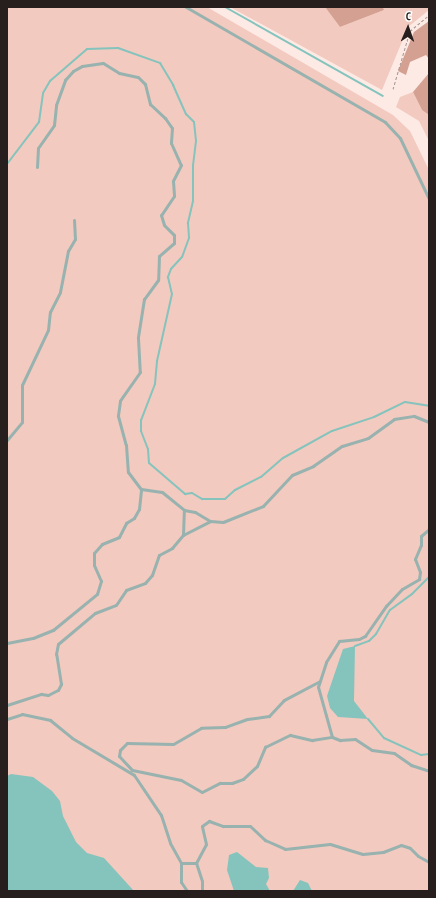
<!DOCTYPE html>
<html>
<head>
<meta charset="utf-8">
<style>
  body { margin:0 }
  #map { position:relative; width:436px; height:898px; overflow:hidden; background:#fdeae5; font-family:"PT Sans Narrow",sans-serif }
  div>[style] { position:absolute }
  [style*='--x'] { left:calc(var(--x)*1px); top:calc(var(--y)*1px); width:calc(var(--w)*1px); rotate:calc(var(--a)*1deg) }
  .green>* { inset:0; background:#f3cabf }
  .forest>* { inset:0; background:#d3a092 }
  .water>* { inset:0; background:#85c3bd }
  .stream>* { height:2px; margin:-1px; padding:0 1px; transform-origin:1px; border-radius:1px; background:#85c3bd }
  .path>* { height:1px; margin-top:-0.5px; transform-origin:0; background:repeating-linear-gradient(90deg,#a69894 0 3px,transparent 0 5px) }
  .lane>* { height:3px; margin:-1.5px; padding:0 1.5px; transform-origin:1.5px; border-radius:1.5px; background:#98b2af }
  span { translate:-50% -50%; white-space:nowrap; text-align:center; line-height:1.15; -webkit-text-stroke:3.5px #fff; paint-order:stroke }
  .frame { position:absolute; inset:0; border:8px solid #271f1d; pointer-events:none }
  .north { position:absolute; left:388px; top:8px; width:40px; height:40px; -webkit-text-stroke:3px #fff; paint-order:stroke; rotate:2deg; font-size:11px; font-weight:700; line-height:16px; text-align:center; color:#271f1d }
  .north::after { content:''; display:block; margin:auto; width:14px; height:18px; background:#271f1d; clip-path:polygon(50% 0,100% 100%,50% 72%,0 100%) }
</style>
</head>
<body>
<div id="map">
  <div class="green">
    <i style="clip-path:polygon(7px 7px,207px 7px,393px 115px,410px 131px,429px 170px,429px 891px,7px 891px)"></i>
    <i style="clip-path:polygon(230px 7px,325px 7px,340px 27px,384px 10px,383px 7px,429px 7px,429px 10px,408px 27px,382px 90px)"></i>
    <i style="clip-path:polygon(413px 92px,422px 110px,429px 115px,429px 141px,419px 121px,396px 107px,400px 97px)"></i>
  </div>
  <div class="forest">
    <i style="clip-path:polygon(325px 7px,383px 7px,384px 10px,340px 27px)"></i>
    <i style="clip-path:polygon(429px 21px,429px 59px,426px 55px,410px 62px,406px 75px,398px 71px,414px 32px)"></i>
    <i style="clip-path:polygon(429px 73px,429px 115px,422px 110px,413px 92px)"></i>
  </div>
  <div class="water">
    <i style="clip-path:polygon(355px 646px,354px 701px,368px 719px,338px 717px,330px 708px,327px 696px,343px 649px)"></i>
    <i style="clip-path:polygon(11px 774px,33px 777px,52px 791px,60px 801px,63px 816px,76px 842px,87px 853px,104px 858px,134px 891px,7px 891px,7px 776px)"></i>
    <i style="clip-path:polygon(237px 852px,256px 867px,268px 868px,269px 878px,266px 884px,270px 891px,234px 891px,227px 870px,229px 855px)"></i>
    <i style="clip-path:polygon(300px 880px,308px 883px,312px 891px,293px 891px)"></i>
  </div>
  <div class="stream">
    <i style="--x:225;--y:7;--w:181;--a:29.4"></i>
    <i style="--x:7;--y:164;--w:53;--a:-52.7"></i>
    <i style="--x:39;--y:122;--w:29;--a:-82"></i>
    <i style="--x:43;--y:93;--w:14;--a:-60"></i>
    <i style="--x:50;--y:81;--w:49;--a:-40.9"></i>
    <i style="--x:87;--y:49;--w:31;--a:-2"></i>
    <i style="--x:118;--y:48;--w:45;--a:19.7"></i>
    <i style="--x:160;--y:63;--w:26;--a:59"></i>
    <i style="--x:173;--y:85;--w:32;--a:66"></i>
    <i style="--x:186;--y:114;--w:11;--a:45"></i>
    <i style="--x:194;--y:122;--w:19;--a:84"></i>
    <i style="--x:196;--y:141;--w:24;--a:97"></i>
    <i style="--x:193;--y:165;--w:36;--a:90"></i>
    <i style="--x:193;--y:201;--w:23;--a:103"></i>
    <i style="--x:188;--y:223;--w:15;--a:86"></i>
    <i style="--x:189;--y:238;--w:20;--a:110"></i>
    <i style="--x:182;--y:257;--w:16;--a:133"></i>
    <i style="--x:171;--y:269;--w:9;--a:111"></i>
    <i style="--x:168;--y:277;--w:17;--a:77"></i>
    <i style="--x:172;--y:294;--w:69;--a:102.6"></i>
    <i style="--x:157;--y:361;--w:23;--a:95"></i>
    <i style="--x:155;--y:384;--w:39;--a:111"></i>
    <i style="--x:141;--y:420;--w:11;--a:90"></i>
    <i style="--x:141;--y:431;--w:19;--a:69"></i>
    <i style="--x:148;--y:449;--w:14;--a:86"></i>
    <i style="--x:149;--y:463;--w:48;--a:40.7"></i>
    <i style="--x:185;--y:494;--w:7;--a:-8"></i>
    <i style="--x:192;--y:493;--w:12;--a:31"></i>
    <i style="--x:202;--y:499;--w:23;--a:0"></i>
    <i style="--x:225;--y:499;--w:13;--a:-42"></i>
    <i style="--x:235;--y:490;--w:29;--a:-27"></i>
    <i style="--x:261;--y:477;--w:29;--a:-41"></i>
    <i style="--x:283;--y:458;--w:56;--a:-28.9"></i>
    <i style="--x:332;--y:431;--w:44;--a:-18.4"></i>
    <i style="--x:374;--y:417;--w:34;--a:-26"></i>
    <i style="--x:405;--y:402;--w:24;--a:9"></i>
    <i style="--x:355;--y:646;--w:15;--a:-20"></i>
    <i style="--x:369;--y:641;--w:10;--a:-45"></i>
    <i style="--x:376;--y:634;--w:28;--a:-60"></i>
    <i style="--x:390;--y:610;--w:27;--a:-36"></i>
    <i style="--x:412;--y:594;--w:24;--a:-45"></i>
    <i style="--x:368;--y:719;--w:25;--a:50"></i>
    <i style="--x:384;--y:738;--w:41;--a:24.7"></i>
    <i style="--x:421;--y:755;--w:8;--a:-7"></i>
  </div>
  <div class="path">
    <i style="--x:393;--y:89;--w:60;--a:-73.7"></i>
    <i style="--x:410;--y:31;--w:25;--a:-40"></i>
  </div>
  <div class="lane">
    <i style="--x:186;--y:7;--w:230;--a:30"></i>
    <i style="--x:385;--y:122;--w:22;--a:47"></i>
    <i style="--x:400;--y:138;--w:68;--a:64.6"></i>
    <i style="--x:37;--y:167;--w:19;--a:-87"></i>
    <i style="--x:38;--y:148;--w:28;--a:-55"></i>
    <i style="--x:54;--y:125;--w:20;--a:-84"></i>
    <i style="--x:56;--y:105;--w:27;--a:-70"></i>
    <i style="--x:65;--y:80;--w:12;--a:-48"></i>
    <i style="--x:73;--y:71;--w:10;--a:-29"></i>
    <i style="--x:82;--y:66;--w:21;--a:-8"></i>
    <i style="--x:103;--y:63;--w:19;--a:32"></i>
    <i style="--x:119;--y:73;--w:19;--a:12"></i>
    <i style="--x:138;--y:77;--w:10;--a:45"></i>
    <i style="--x:145;--y:84;--w:21;--a:76"></i>
    <i style="--x:150;--y:104;--w:21;--a:43"></i>
    <i style="--x:165;--y:118;--w:12;--a:55"></i>
    <i style="--x:172;--y:128;--w:15;--a:94"></i>
    <i style="--x:171;--y:143;--w:24;--a:66"></i>
    <i style="--x:181;--y:165;--w:18;--a:117"></i>
    <i style="--x:173;--y:181;--w:15;--a:86"></i>
    <i style="--x:174;--y:196;--w:23;--a:124"></i>
    <i style="--x:161;--y:215;--w:10;--a:73"></i>
    <i style="--x:164;--y:225;--w:14;--a:45"></i>
    <i style="--x:174;--y:235;--w:8;--a:90"></i>
    <i style="--x:174;--y:243;--w:20;--a:139"></i>
    <i style="--x:159;--y:256;--w:24;--a:92"></i>
    <i style="--x:158;--y:280;--w:24;--a:126"></i>
    <i style="--x:144;--y:299;--w:39;--a:99"></i>
    <i style="--x:138;--y:338;--w:34;--a:87"></i>
    <i style="--x:140;--y:372;--w:35;--a:125"></i>
    <i style="--x:120;--y:401;--w:15;--a:98"></i>
    <i style="--x:118;--y:416;--w:30;--a:75"></i>
    <i style="--x:126;--y:445;--w:27;--a:86"></i>
    <i style="--x:128;--y:472;--w:21;--a:53"></i>
    <i style="--x:141;--y:489;--w:21;--a:8"></i>
    <i style="--x:162;--y:492;--w:28;--a:39"></i>
    <i style="--x:184;--y:510;--w:11;--a:10"></i>
    <i style="--x:195;--y:512;--w:17;--a:31"></i>
    <i style="--x:210;--y:521;--w:13;--a:4"></i>
    <i style="--x:223;--y:522;--w:43;--a:-21.8"></i>
    <i style="--x:263;--y:506;--w:42;--a:-46.9"></i>
    <i style="--x:292;--y:475;--w:23;--a:-23"></i>
    <i style="--x:313;--y:466;--w:35;--a:-35"></i>
    <i style="--x:342;--y:446;--w:27;--a:-17"></i>
    <i style="--x:368;--y:438;--w:32;--a:-36"></i>
    <i style="--x:394;--y:419;--w:20;--a:-9"></i>
    <i style="--x:414;--y:416;--w:16;--a:22"></i>
    <i style="--x:7;--y:440;--w:23;--a:-50"></i>
    <i style="--x:22;--y:422;--w:37;--a:-90"></i>
    <i style="--x:22;--y:385;--w:61;--a:-64.7"></i>
    <i style="--x:48;--y:330;--w:18;--a:-84"></i>
    <i style="--x:50;--y:312;--w:22;--a:-63"></i>
    <i style="--x:60;--y:292;--w:42;--a:-79"></i>
    <i style="--x:68;--y:251;--w:14;--a:-60"></i>
    <i style="--x:75;--y:239;--w:19;--a:-93"></i>
    <i style="--x:183;--y:535;--w:25;--a:-88"></i>
    <i style="--x:7;--y:643;--w:26;--a:-11"></i>
    <i style="--x:33;--y:638;--w:22;--a:-22"></i>
    <i style="--x:53;--y:630;--w:57;--a:-39.3"></i>
    <i style="--x:97;--y:594;--w:14;--a:-73"></i>
    <i style="--x:101;--y:581;--w:17;--a:-114"></i>
    <i style="--x:94;--y:565;--w:12;--a:-90"></i>
    <i style="--x:94;--y:553;--w:12;--a:-48"></i>
    <i style="--x:102;--y:544;--w:18;--a:-22"></i>
    <i style="--x:119;--y:537;--w:16;--a:-63"></i>
    <i style="--x:126;--y:523;--w:9;--a:-32"></i>
    <i style="--x:134;--y:518;--w:10;--a:-61"></i>
    <i style="--x:139;--y:509;--w:20;--a:-84"></i>
    <i style="--x:320;--y:681;--w:41;--a:152.2"></i>
    <i style="--x:284;--y:700;--w:22;--a:133"></i>
    <i style="--x:269;--y:716;--w:22;--a:172"></i>
    <i style="--x:247;--y:719;--w:23;--a:160"></i>
    <i style="--x:225;--y:727;--w:24;--a:178"></i>
    <i style="--x:201;--y:728;--w:32;--a:150"></i>
    <i style="--x:173;--y:744;--w:46;--a:-178.8"></i>
    <i style="--x:127;--y:743;--w:10;--a:135"></i>
    <i style="--x:120;--y:750;--w:6;--a:99"></i>
    <i style="--x:119;--y:756;--w:19;--a:47"></i>
    <i style="--x:132;--y:770;--w:50;--a:11.5"></i>
    <i style="--x:181;--y:780;--w:24;--a:30"></i>
    <i style="--x:202;--y:792;--w:20;--a:-27"></i>
    <i style="--x:220;--y:783;--w:12;--a:0"></i>
    <i style="--x:232;--y:783;--w:12;--a:-20"></i>
    <i style="--x:243;--y:779;--w:19;--a:-43"></i>
    <i style="--x:257;--y:766;--w:21;--a:-67"></i>
    <i style="--x:265;--y:747;--w:28;--a:-26"></i>
    <i style="--x:290;--y:735;--w:23;--a:13"></i>
    <i style="--x:312;--y:740;--w:20;--a:-9"></i>
    <i style="--x:332;--y:737;--w:9;--a:21"></i>
    <i style="--x:340;--y:740;--w:15;--a:-4"></i>
    <i style="--x:355;--y:739;--w:20;--a:33"></i>
    <i style="--x:372;--y:750;--w:22;--a:8"></i>
    <i style="--x:394;--y:753;--w:21;--a:35"></i>
    <i style="--x:411;--y:765;--w:19;--a:18"></i>
    <i style="--x:7;--y:705;--w:36;--a:-18"></i>
    <i style="--x:41;--y:694;--w:7;--a:8"></i>
    <i style="--x:48;--y:695;--w:11;--a:-27"></i>
    <i style="--x:58;--y:690;--w:7;--a:-63"></i>
    <i style="--x:61;--y:684;--w:30;--a:-99"></i>
    <i style="--x:56;--y:654;--w:10;--a:-79"></i>
    <i style="--x:58;--y:644;--w:48;--a:-40"></i>
    <i style="--x:95;--y:613;--w:22;--a:-21"></i>
    <i style="--x:116;--y:605;--w:18;--a:-56"></i>
    <i style="--x:126;--y:590;--w:20;--a:-20"></i>
    <i style="--x:145;--y:583;--w:11;--a:-49"></i>
    <i style="--x:152;--y:575;--w:21;--a:-71"></i>
    <i style="--x:159;--y:555;--w:15;--a:-28"></i>
    <i style="--x:172;--y:548;--w:17;--a:-50"></i>
    <i style="--x:183;--y:535;--w:30;--a:-27"></i>
    <i style="--x:7;--y:719;--w:16;--a:-18"></i>
    <i style="--x:22;--y:714;--w:29;--a:12"></i>
    <i style="--x:50;--y:720;--w:28;--a:39"></i>
    <i style="--x:72;--y:738;--w:72;--a:30.8"></i>
    <i style="--x:134;--y:775;--w:48;--a:56"></i>
    <i style="--x:161;--y:815;--w:29;--a:72"></i>
    <i style="--x:170;--y:843;--w:23;--a:61"></i>
    <i style="--x:181;--y:863;--w:19;--a:90"></i>
    <i style="--x:181;--y:882;--w:11;--a:56"></i>
    <i style="--x:332;--y:737;--w:52;--a:-105.6"></i>
    <i style="--x:318;--y:687;--w:26;--a:-72"></i>
    <i style="--x:326;--y:662;--w:25;--a:-58"></i>
    <i style="--x:339;--y:641;--w:20;--a:-6"></i>
    <i style="--x:359;--y:639;--w:7;--a:-27"></i>
    <i style="--x:365;--y:636;--w:37;--a:-55"></i>
    <i style="--x:386;--y:606;--w:23;--a:-47"></i>
    <i style="--x:402;--y:589;--w:20;--a:-30"></i>
    <i style="--x:419;--y:579;--w:7;--a:-82"></i>
    <i style="--x:420;--y:572;--w:14;--a:-111"></i>
    <i style="--x:415;--y:559;--w:15;--a:-67"></i>
    <i style="--x:421;--y:545;--w:9;--a:-90"></i>
    <i style="--x:421;--y:536;--w:11;--a:-41"></i>
    <i style="--x:181;--y:863;--w:15;--a:0"></i>
    <i style="--x:202;--y:891;--w:10;--a:-90"></i>
    <i style="--x:202;--y:881;--w:19;--a:-108"></i>
    <i style="--x:196;--y:863;--w:21;--a:-62"></i>
    <i style="--x:206;--y:844;--w:18;--a:-103"></i>
    <i style="--x:202;--y:826;--w:9;--a:-36"></i>
    <i style="--x:209;--y:821;--w:15;--a:20"></i>
    <i style="--x:223;--y:826;--w:27;--a:0"></i>
    <i style="--x:250;--y:826;--w:21;--a:43"></i>
    <i style="--x:265;--y:840;--w:22;--a:24"></i>
    <i style="--x:285;--y:849;--w:45;--a:-6.3"></i>
    <i style="--x:330;--y:844;--w:34;--a:17"></i>
    <i style="--x:363;--y:854;--w:20;--a:-6"></i>
    <i style="--x:383;--y:852;--w:19;--a:-21"></i>
    <i style="--x:401;--y:845;--w:9;--a:18"></i>
    <i style="--x:410;--y:848;--w:11;--a:45"></i>
    <i style="--x:418;--y:856;--w:13;--a:29"></i>
  </div>
  <div class="frame"></div>
  <div class="north">С</div>
</div>
</body>
</html>
